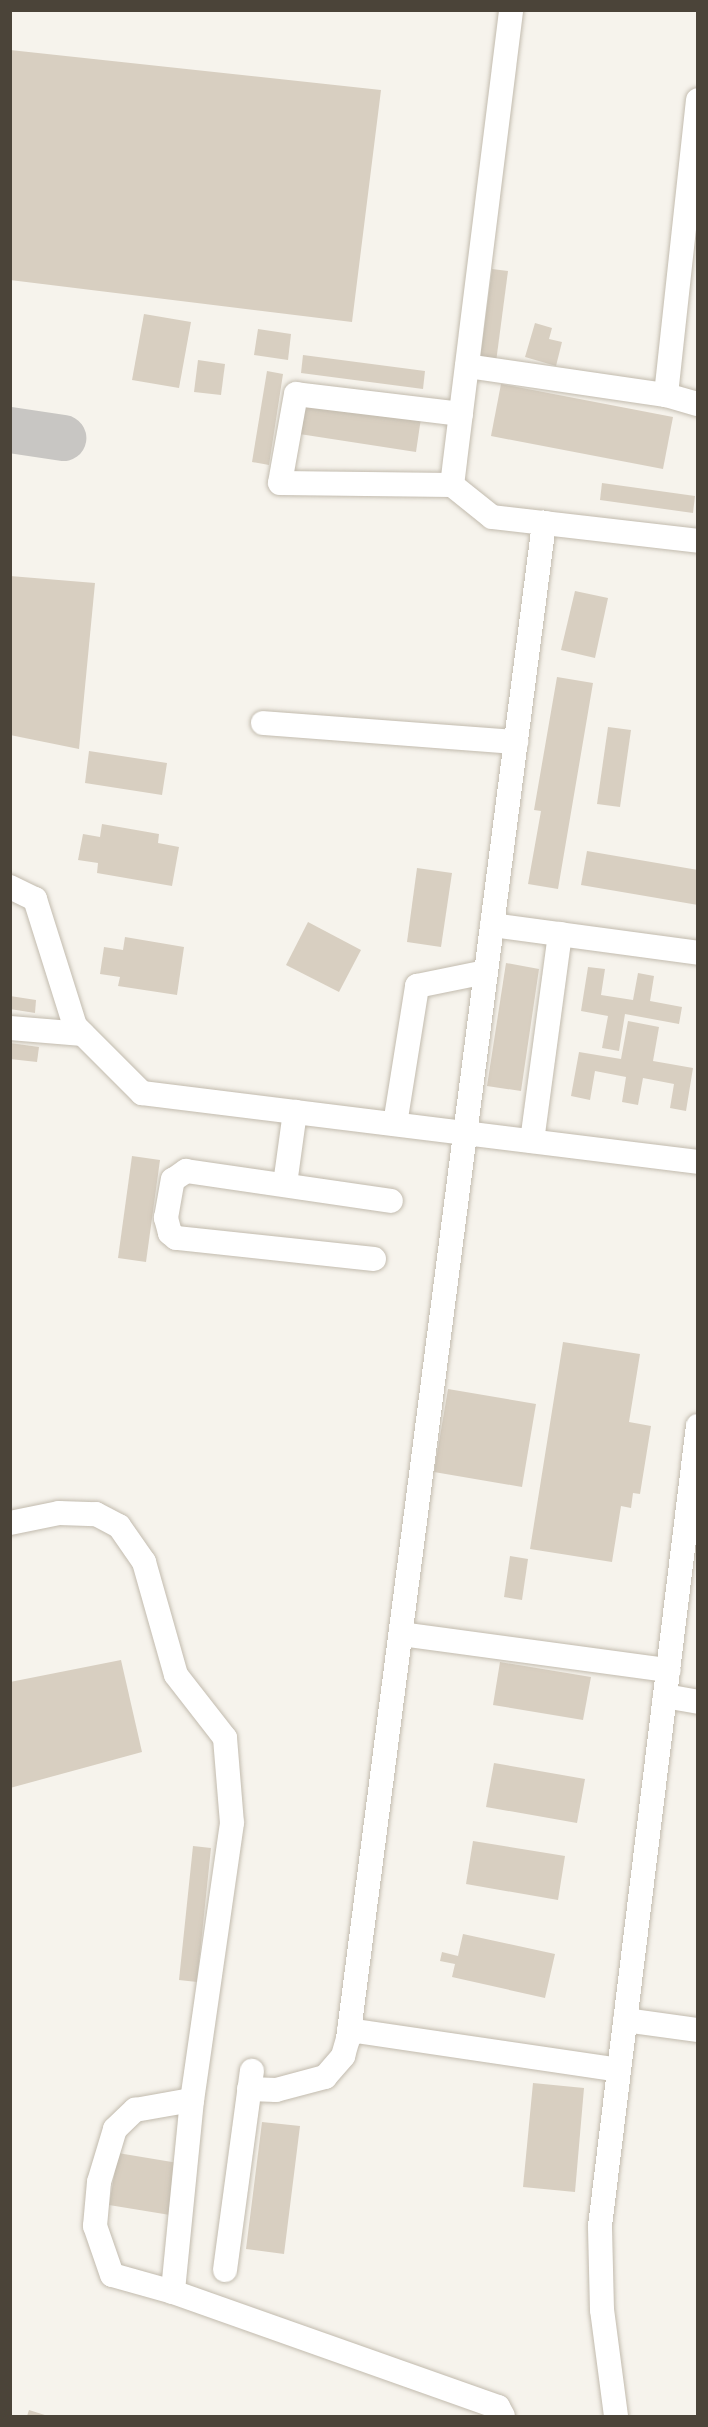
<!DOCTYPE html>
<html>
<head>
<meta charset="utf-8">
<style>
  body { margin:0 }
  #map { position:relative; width:708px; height:2427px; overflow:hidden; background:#f6f3ec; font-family:"Titillium Web",sans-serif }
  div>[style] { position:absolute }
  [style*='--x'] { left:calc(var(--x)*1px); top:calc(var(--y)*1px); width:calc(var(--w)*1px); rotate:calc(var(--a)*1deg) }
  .taxiway>* { height:46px; margin:-23px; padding:0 23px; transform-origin:23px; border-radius:23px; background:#c8c6c3 }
  .building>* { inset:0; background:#d8cfc1 }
  .roads { filter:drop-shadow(0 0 2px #c2bbae) drop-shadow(0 0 2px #c2bbae) }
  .minor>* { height:24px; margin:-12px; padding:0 12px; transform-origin:12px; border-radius:12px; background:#fff }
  span { translate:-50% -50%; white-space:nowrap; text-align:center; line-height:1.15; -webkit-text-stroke:5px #fff; paint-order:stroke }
  .frame { position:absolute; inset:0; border:12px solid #4b4439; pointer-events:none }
</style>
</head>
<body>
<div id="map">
  <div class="taxiway">
    <i style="--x:10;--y:430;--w:54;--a:8.6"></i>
  </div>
  <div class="building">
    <i style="clip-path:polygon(10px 50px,381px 90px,352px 322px,10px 280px)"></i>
    <i style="clip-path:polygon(492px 269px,508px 271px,496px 362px,480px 360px)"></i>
    <i style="clip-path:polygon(144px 314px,191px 322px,179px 388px,132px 380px)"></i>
    <i style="clip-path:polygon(535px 323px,552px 328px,549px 339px,562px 342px,556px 366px,525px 357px)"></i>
    <i style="clip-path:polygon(258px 329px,291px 334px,288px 360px,254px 355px)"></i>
    <i style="clip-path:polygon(303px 355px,425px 371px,423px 389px,301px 373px)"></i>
    <i style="clip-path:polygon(198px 360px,225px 364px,221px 395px,194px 392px)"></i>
    <i style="clip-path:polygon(267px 371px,283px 374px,269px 465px,252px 462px)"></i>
    <i style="clip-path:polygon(501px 384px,673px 417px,663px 469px,491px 436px)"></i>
    <i style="clip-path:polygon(298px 399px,421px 418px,416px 452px,293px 433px)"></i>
    <i style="clip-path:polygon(602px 483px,695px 496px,693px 513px,600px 500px)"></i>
    <i style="clip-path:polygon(10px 576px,95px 583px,79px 749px,10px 735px)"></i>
    <i style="clip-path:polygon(575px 591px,608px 598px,595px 658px,561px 650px)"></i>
    <i style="clip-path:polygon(557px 677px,593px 683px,558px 889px,528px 884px,541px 811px,534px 810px)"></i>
    <i style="clip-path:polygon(608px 727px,631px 730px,620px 807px,597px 804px)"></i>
    <i style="clip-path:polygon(89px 751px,167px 763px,162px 795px,85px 783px)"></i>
    <i style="clip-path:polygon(102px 824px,159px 834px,158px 843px,179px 847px,172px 886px,97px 873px,98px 863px,78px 860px,83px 834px,100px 837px)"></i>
    <i style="clip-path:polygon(587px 851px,698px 870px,698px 905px,581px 885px)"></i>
    <i style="clip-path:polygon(417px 868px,452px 873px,441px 947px,407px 942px)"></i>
    <i style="clip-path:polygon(308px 922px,361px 950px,339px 992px,286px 965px)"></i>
    <i style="clip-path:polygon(125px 937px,184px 947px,177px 995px,118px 986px,120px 977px,100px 974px,104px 947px,123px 950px)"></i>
    <i style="clip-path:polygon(506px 963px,539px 969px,521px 1091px,487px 1086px)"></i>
    <i style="clip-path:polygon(588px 967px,605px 969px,601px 995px,633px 1000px,638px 973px,654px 976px,650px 1001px,682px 1007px,679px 1024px,625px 1014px,619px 1051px,602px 1048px,608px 1016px,581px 1011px)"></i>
    <i style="clip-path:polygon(10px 996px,36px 1000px,35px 1013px,10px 1009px)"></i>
    <i style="clip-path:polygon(628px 1021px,659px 1027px,653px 1061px,693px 1068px,686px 1111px,670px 1108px,674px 1084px,643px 1078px,638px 1105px,622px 1102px,626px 1077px,595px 1071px,590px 1100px,571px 1096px,579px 1052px,621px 1059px)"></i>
    <i style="clip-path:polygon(10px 1043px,39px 1047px,37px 1062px,10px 1059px)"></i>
    <i style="clip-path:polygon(132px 1156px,160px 1160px,146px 1262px,118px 1258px)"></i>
    <i style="clip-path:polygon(563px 1342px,640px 1354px,629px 1422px,651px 1426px,640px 1494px,633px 1493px,631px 1508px,621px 1506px,612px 1562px,530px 1549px)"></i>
    <i style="clip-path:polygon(448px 1389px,536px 1404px,522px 1487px,434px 1472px)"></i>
    <i style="clip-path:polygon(510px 1556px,528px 1559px,522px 1600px,504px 1597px)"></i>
    <i style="clip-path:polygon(121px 1660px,142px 1752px,10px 1788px,10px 1682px)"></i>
    <i style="clip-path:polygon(500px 1662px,591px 1677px,583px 1720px,493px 1705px)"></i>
    <i style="clip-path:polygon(494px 1763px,585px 1779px,577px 1823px,486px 1807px)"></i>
    <i style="clip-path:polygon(473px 1841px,565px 1856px,558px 1900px,466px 1884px)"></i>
    <i style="clip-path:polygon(193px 1846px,211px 1848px,197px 1982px,179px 1980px)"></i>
    <i style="clip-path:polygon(463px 1934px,555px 1954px,545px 1998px,452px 1977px,455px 1964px,440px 1961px,442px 1952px,458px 1956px)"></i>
    <i style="clip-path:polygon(533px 2083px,584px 2088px,575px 2192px,523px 2187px)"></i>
    <i style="clip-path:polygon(262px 2122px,300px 2126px,284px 2254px,246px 2249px)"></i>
    <i style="clip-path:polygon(118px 2153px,178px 2163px,170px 2215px,109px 2205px)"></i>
    <i style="clip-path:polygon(29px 2410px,48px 2416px,27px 2416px)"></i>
  </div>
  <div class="roads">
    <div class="minor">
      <i style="--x:698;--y:100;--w:297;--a:96.2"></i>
      <i style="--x:666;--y:395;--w:33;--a:16"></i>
      <i style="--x:467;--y:366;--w:201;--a:8.3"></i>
      <i style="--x:461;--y:414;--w:166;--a:-173.1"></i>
      <i style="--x:296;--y:394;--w:90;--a:100.2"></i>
      <i style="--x:280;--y:483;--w:172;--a:0.7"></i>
      <i style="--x:452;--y:485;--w:51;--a:38.7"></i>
      <i style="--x:492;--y:517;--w:207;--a:6.6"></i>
      <i style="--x:452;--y:485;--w:479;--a:-82.9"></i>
      <i style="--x:263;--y:723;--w:254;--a:4.3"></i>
      <i style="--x:10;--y:887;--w:28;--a:26"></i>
      <i style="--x:35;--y:899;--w:133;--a:72.5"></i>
      <i style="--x:75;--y:1026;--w:95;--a:45"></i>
      <i style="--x:142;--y:1093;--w:560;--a:7.07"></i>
      <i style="--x:492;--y:925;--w:208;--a:7.7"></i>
      <i style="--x:10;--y:1028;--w:73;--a:4.7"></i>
      <i style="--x:395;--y:1124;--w:140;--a:-80.9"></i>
      <i style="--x:417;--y:986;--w:70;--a:-11.5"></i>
      <i style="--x:532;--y:1141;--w:209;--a:-82.3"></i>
      <i style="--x:285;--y:1184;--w:73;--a:-82.1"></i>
      <i style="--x:374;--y:1259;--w:199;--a:-173.9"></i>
      <i style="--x:176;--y:1238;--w:8;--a:-140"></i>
      <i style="--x:170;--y:1233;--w:16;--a:-105"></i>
      <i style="--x:166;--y:1218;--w:39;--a:-80"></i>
      <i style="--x:173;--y:1180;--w:16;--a:-35"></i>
      <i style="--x:186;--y:1171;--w:207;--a:8.3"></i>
      <i style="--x:10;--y:1523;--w:50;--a:-11.5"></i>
      <i style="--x:59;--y:1513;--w:37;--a:2"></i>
      <i style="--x:96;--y:1514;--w:26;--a:28"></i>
      <i style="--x:119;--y:1526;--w:44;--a:55.2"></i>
      <i style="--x:144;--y:1562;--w:117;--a:74.2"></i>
      <i style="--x:176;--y:1675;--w:80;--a:52.1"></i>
      <i style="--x:225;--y:1738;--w:85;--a:85.3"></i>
      <i style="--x:232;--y:1823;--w:280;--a:98.2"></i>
      <i style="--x:192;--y:2100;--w:193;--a:95.7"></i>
      <i style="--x:173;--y:2292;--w:345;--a:19.5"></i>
      <i style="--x:498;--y:2407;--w:10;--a:61"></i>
      <i style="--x:401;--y:1634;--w:270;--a:7.7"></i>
      <i style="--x:665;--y:1696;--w:34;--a:10"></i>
      <i style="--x:625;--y:2020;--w:74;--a:7.8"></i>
      <i style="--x:349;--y:2030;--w:273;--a:8.4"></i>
      <i style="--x:249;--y:2089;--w:27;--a:2"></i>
      <i style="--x:276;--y:2090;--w:51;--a:-14.9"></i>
      <i style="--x:325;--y:2077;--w:28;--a:-49"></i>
      <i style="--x:343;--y:2056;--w:18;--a:-74"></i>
      <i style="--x:348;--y:2039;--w:1529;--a:-82.63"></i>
      <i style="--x:225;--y:2270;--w:201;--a:-82.3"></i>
      <i style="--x:173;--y:2292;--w:63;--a:-164.4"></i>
      <i style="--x:112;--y:2275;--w:52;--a:-109.1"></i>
      <i style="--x:95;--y:2226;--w:44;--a:-84.8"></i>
      <i style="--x:99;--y:2182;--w:55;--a:-73.2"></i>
      <i style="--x:115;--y:2129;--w:28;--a:-44"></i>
      <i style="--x:135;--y:2110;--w:58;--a:-10"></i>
      <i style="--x:616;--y:2416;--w:107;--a:-97.5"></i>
      <i style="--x:602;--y:2310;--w:84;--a:-91.4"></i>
      <i style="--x:600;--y:2226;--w:806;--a:-83.02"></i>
    </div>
  </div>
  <div class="frame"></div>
</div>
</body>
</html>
